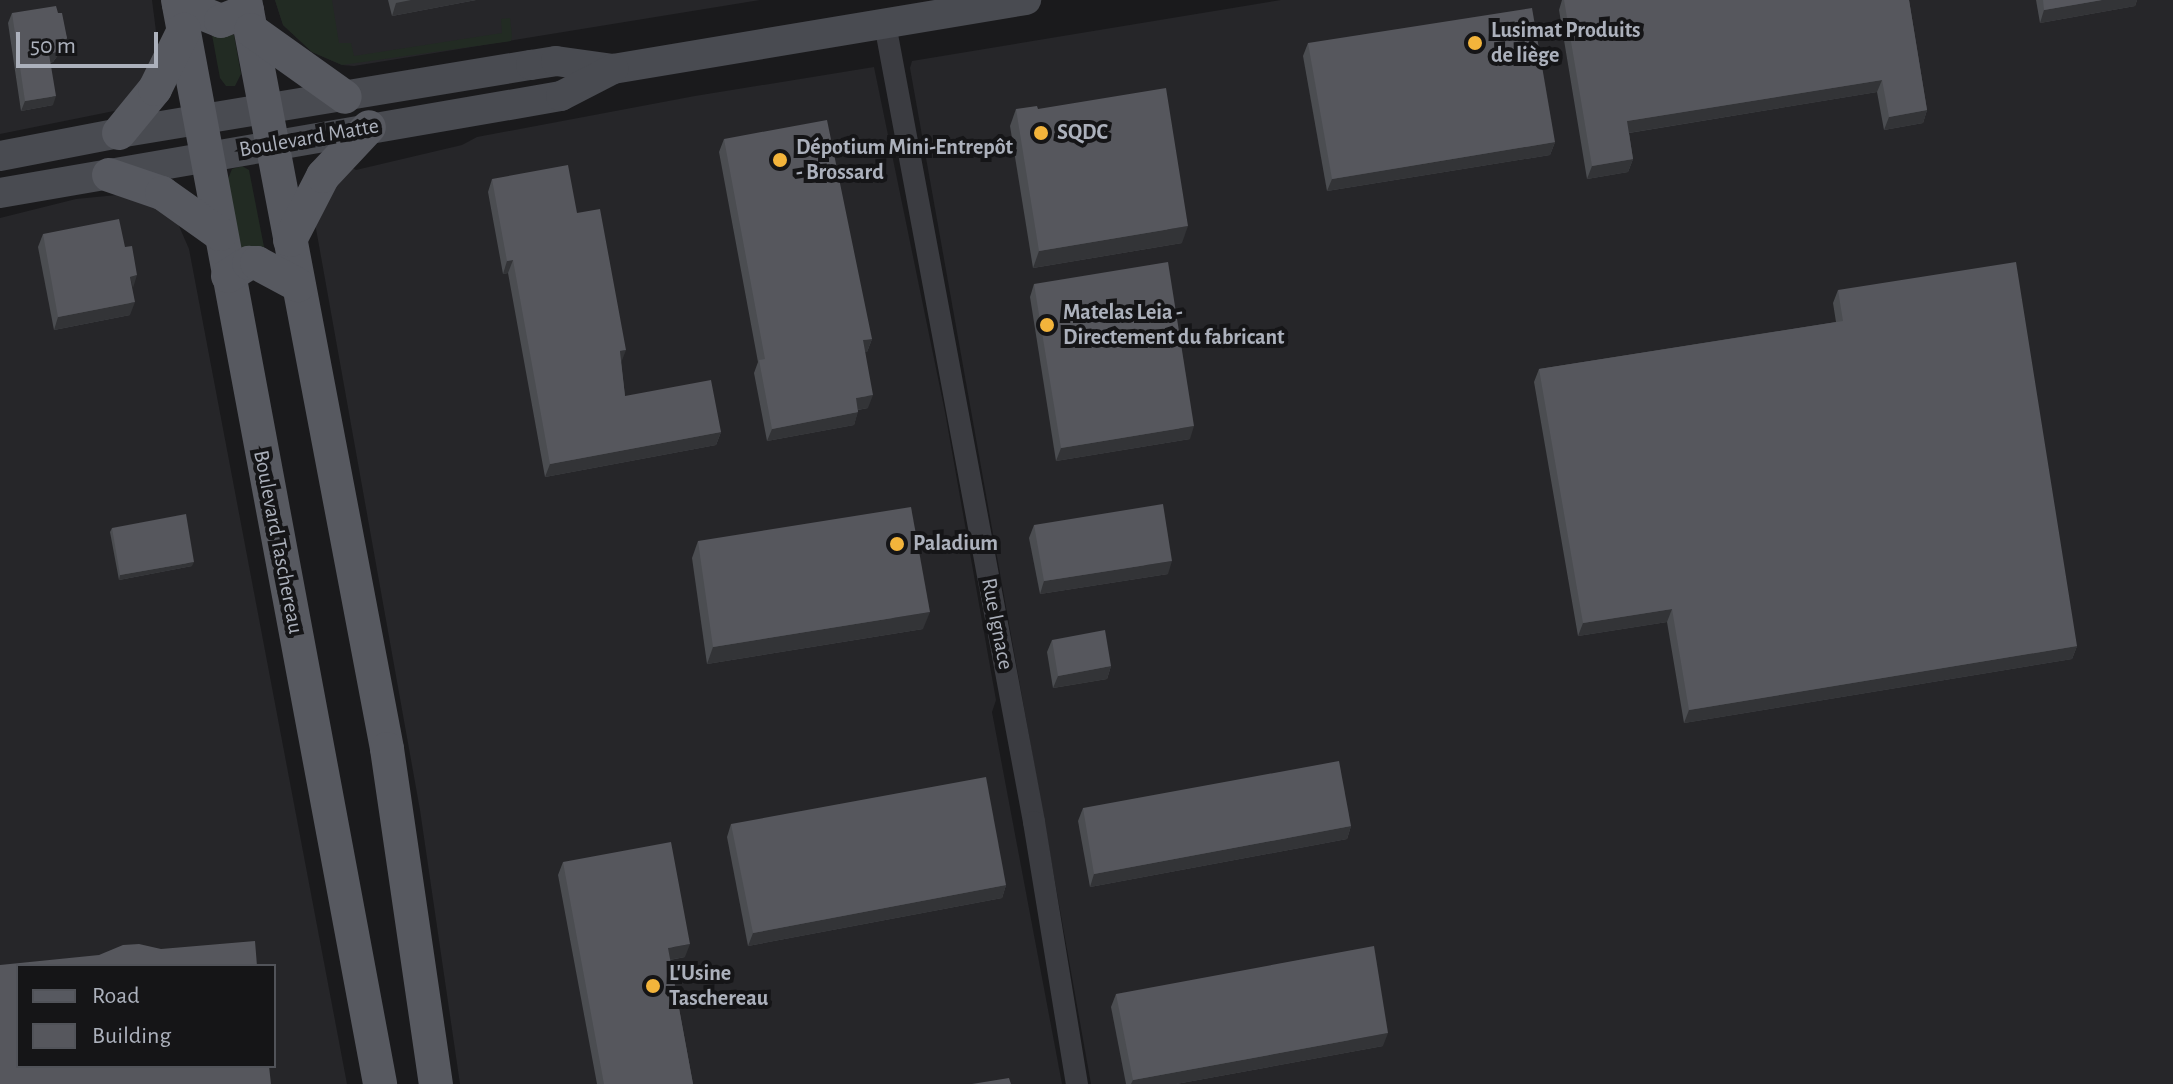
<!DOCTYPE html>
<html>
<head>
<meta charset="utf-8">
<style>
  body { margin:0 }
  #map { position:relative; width:2173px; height:1084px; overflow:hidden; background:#1a1a1c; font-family:"Alegreya Sans",sans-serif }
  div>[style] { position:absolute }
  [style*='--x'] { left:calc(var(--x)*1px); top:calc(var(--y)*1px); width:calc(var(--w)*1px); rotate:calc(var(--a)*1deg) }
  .built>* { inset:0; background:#262629 }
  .green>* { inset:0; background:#222b23 }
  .minor>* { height:22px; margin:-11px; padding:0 11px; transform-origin:11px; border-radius:11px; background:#3b3c41 }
  .secondary>* { height:30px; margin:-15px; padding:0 15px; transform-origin:15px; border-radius:15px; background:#494b51 }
  .primary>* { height:34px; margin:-17px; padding:0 17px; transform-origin:17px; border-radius:17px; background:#575960 }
  .wall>* { inset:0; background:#4b4d51 }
  .shaded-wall>* { inset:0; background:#333437 }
  .building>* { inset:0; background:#56575d }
  .dots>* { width:22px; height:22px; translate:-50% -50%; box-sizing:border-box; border:4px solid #151517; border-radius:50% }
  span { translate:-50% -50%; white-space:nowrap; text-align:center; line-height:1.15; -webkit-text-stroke:8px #151517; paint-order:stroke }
  .poi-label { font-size:22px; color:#acb1bc; font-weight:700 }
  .left { translate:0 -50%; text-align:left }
  .street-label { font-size:22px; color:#acb1bc }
  .legend { position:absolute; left:16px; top:964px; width:260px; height:104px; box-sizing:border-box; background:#151517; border:2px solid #515359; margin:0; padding:10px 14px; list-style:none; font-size:24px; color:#acb1bc }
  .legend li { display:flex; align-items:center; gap:16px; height:40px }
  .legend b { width:40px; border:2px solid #515359 }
  .scale { position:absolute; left:16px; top:32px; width:142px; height:36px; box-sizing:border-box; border:4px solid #acb1bc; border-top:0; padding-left:10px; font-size:24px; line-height:28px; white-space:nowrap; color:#acb1bc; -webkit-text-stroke:6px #151517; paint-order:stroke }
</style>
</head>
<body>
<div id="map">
  <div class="built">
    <i style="clip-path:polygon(0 0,152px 0,158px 47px,156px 64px,119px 110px,0 134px)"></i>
    <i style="clip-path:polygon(275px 0,760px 0,354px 66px,342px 65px,312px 52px,283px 25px)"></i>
    <i style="clip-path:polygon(1281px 0,2173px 0,2173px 1084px,1091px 1084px,910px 68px,912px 61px)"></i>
    <i style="clip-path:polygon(874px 67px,945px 412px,996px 700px,992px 712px,1062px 1084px,460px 1084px,420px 810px,315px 223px,345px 164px,356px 170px,462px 145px,477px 137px,695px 96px)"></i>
    <i style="clip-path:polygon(evenodd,117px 195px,167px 212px,179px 226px,189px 249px,347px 1084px,0 1084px,0 218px,76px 199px,117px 195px,18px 966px,274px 966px,274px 1066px,18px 1066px,18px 966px)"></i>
  </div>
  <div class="green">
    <i style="clip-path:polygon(275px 0,332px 0,339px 43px,351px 43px,354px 56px,502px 33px,501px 19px,510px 18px,512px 36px,511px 41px,342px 65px,312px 52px,283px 25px)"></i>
    <i style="clip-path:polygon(212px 35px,234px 35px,241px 74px,235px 86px,226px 86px,220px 78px)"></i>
    <i style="clip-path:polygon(242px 166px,249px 170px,265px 252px,241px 250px,228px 179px,232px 169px)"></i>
  </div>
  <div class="minor">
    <i style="--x:885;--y:24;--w:812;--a:79.42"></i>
    <i style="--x:1034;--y:822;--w:266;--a:80.7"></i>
  </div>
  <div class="secondary">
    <i style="--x:0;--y:156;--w:121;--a:-10.9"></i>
    <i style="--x:119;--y:133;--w:418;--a:-9.4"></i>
    <i style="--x:531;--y:65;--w:25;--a:-9"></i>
    <i style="--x:556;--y:61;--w:58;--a:8"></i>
    <i style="--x:613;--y:69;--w:419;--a:-9.5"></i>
    <i style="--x:0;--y:193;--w:569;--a:-9.81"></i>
    <i style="--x:561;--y:96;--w:59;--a:-27.4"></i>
  </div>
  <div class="primary">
    <i style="--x:178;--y:0;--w:1103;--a:79.44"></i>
    <i style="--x:245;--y:0;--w:762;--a:79.26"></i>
    <i style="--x:387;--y:749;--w:339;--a:81.7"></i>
    <i style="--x:179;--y:4;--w:45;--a:22"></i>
    <i style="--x:221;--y:21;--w:28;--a:-21"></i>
    <i style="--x:251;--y:30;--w:115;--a:35.5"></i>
    <i style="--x:119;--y:133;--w:57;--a:-50.7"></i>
    <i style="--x:155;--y:89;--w:66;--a:-63.8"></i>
    <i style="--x:109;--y:175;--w:56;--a:18.8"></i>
    <i style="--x:162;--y:193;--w:71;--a:35.3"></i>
    <i style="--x:290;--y:240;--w:72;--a:-62.7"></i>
    <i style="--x:323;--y:176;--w:67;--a:-46.8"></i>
    <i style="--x:228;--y:276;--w:25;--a:-32"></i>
    <i style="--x:249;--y:263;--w:8;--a:0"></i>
    <i style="--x:257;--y:263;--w:47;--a:28.2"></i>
  </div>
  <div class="wall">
    <i style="clip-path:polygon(388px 0,476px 0,392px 16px)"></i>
    <i style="clip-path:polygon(1562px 0,1909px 0,1927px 110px,1923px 123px,1884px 130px,1877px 92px,1629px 133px,1633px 159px,1628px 172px,1587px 179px,1559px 10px)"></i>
    <i style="clip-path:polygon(2036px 0,2137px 0,2135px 6px,2040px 23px)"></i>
    <i style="clip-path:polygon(12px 13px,58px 13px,67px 38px,63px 48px,53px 62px,50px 63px,53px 105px,21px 111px,8px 23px)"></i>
    <i style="clip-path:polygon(1308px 43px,1555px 142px,1550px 155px,1327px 191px,1303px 56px)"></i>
    <i style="clip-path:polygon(1016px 109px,1038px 109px,1182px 243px,1033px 268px,1010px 126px)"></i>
    <i style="clip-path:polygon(724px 139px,872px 339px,867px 352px,865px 352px,868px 408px,858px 410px,854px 425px,767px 441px,754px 373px,758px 362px,719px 152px)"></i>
    <i style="clip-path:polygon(492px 179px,577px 213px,621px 363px,625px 396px,721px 432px,716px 445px,545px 477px,508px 273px,503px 274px,488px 192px)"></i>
    <i style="clip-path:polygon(43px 234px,132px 288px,130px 315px,54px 330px,38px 247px)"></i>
    <i style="clip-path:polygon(1034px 284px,1190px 439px,1056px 461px,1030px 297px)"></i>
    <i style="clip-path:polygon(1838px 290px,2077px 646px,2072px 659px,1684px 723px,1667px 622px,1578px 636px,1534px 382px,1539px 369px,1836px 322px,1833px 303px)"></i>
    <i style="clip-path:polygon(1034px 525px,1168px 574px,1040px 594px,1029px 538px)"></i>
    <i style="clip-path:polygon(112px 528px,192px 566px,119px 580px,110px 532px)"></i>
    <i style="clip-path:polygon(698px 541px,923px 629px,707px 664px,692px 558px)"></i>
    <i style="clip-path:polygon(1052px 640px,1111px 666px,1107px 679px,1053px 688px,1047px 652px)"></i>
    <i style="clip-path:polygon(1083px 808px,1351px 826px,1347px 839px,1090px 887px,1078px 821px)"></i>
    <i style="clip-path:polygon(731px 824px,1006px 885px,1002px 898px,748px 946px,727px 837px)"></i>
    <i style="clip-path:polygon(563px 862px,685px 957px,670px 960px,693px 1084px,597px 1084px,558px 875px)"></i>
    <i style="clip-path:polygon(1116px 994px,1383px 1046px,1176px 1084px,1126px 1084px,1111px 1007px)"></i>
  </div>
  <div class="shaded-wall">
    <i style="clip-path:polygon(411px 0,476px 0,392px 16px,396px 3px)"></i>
    <i style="clip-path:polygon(2102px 0,2137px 0,2135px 6px,2040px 23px,2044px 10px)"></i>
    <i style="clip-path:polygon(67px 38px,63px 48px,53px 62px,45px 64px,49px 54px)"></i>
    <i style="clip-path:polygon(1882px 80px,1877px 92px,1622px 134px,1627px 121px)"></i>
    <i style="clip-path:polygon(56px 96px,53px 105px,21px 111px,25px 101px)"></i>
    <i style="clip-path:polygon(1927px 110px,1923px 123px,1884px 130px,1889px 117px)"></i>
    <i style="clip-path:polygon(1555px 142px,1550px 155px,1327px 191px,1332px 179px)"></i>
    <i style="clip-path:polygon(1633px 159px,1628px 172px,1587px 179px,1592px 166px)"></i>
    <i style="clip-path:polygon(1188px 226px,1182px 243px,1033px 268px,1039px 251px)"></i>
    <i style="clip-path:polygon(513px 260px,508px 273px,503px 274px,507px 261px)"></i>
    <i style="clip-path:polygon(137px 275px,133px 288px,130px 277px)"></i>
    <i style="clip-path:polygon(135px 302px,130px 315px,54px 330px,58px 317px)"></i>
    <i style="clip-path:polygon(872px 339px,867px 352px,858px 353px,863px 340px)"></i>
    <i style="clip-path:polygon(626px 350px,621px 363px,620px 351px)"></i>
    <i style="clip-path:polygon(873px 395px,868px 408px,851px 411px,856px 398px)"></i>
    <i style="clip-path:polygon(858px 412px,854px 425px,767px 441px,772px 429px)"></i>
    <i style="clip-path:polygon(1194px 426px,1190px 439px,1056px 461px,1061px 448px)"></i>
    <i style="clip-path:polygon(721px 432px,716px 445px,545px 477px,550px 464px)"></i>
    <i style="clip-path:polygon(1172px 561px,1168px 574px,1040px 594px,1044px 581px)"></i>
    <i style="clip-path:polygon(194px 562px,192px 566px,119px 580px,120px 575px)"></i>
    <i style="clip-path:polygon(1672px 609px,1667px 622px,1578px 636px,1583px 623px)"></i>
    <i style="clip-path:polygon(930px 612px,923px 629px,707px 664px,713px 647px)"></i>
    <i style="clip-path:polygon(2077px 646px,2072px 659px,1684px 723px,1689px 710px)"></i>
    <i style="clip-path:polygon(1111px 666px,1107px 679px,1053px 688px,1058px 676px)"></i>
    <i style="clip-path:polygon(1351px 826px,1347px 839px,1090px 887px,1094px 874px)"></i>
    <i style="clip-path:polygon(1006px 885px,1002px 898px,748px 946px,753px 933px)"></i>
    <i style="clip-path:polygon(690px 944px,685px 957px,663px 961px,668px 948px)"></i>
    <i style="clip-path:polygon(1388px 1033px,1383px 1046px,1176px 1084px,1131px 1084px,1133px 1080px)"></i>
  </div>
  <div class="building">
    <i style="clip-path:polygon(1564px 0,1909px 0,1927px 110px,1889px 117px,1882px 80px,1627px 121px,1633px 159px,1592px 166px)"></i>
    <i style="clip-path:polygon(2043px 0,2102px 0,2044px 10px)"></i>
    <i style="clip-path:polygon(56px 6px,58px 13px,62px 13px,67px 38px,57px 52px,49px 54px,56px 96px,25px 101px,12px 13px)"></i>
    <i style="clip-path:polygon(1532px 8px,1555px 142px,1332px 179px,1308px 43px)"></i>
    <i style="clip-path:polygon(1166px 88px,1188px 226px,1039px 251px,1016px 109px,1037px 106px,1038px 109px)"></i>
    <i style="clip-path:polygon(827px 120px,872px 339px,863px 340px,873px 395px,856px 398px,858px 412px,772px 429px,759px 360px,765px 359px,724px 139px)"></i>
    <i style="clip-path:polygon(568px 165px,577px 213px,600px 209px,626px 350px,620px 351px,625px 396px,711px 380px,721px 432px,550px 464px,513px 260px,507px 261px,492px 179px)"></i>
    <i style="clip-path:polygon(119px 219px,125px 247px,132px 246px,137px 275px,130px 277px,135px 302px,58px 317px,43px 234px)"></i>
    <i style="clip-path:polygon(1168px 262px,1194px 426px,1061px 448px,1034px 284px)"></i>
    <i style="clip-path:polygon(2016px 262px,2077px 646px,1689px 710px,1672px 609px,1583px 623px,1539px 369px,1843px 321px,1838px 290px)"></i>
    <i style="clip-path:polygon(1163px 504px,1172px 561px,1044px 581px,1034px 525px)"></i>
    <i style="clip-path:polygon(911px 507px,930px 612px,713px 647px,698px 541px)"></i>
    <i style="clip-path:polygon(186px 514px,194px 562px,120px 575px,112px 528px)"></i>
    <i style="clip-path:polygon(1105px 630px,1111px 666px,1058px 676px,1052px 640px)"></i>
    <i style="clip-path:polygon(1339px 761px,1351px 826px,1094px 874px,1083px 808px)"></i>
    <i style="clip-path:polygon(986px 777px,1006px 885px,753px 933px,731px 824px)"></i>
    <i style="clip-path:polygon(671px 842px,690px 944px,668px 948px,693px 1084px,604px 1084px,563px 862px)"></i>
    <i style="clip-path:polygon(255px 941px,257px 966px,18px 966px,18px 1066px,269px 1066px,271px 1084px,0 1084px,0 965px,99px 955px,123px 945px,139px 944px,161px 949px)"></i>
    <i style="clip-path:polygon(1374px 946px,1388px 1033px,1133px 1080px,1116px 994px)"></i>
    <i style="clip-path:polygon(1009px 1078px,1011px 1084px,972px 1084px)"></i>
  </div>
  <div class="dots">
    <i style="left:1475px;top:43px;background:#f3b43b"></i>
    <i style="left:1041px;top:133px;background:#f3b43b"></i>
    <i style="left:780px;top:160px;background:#f3b43b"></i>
    <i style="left:1047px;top:325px;background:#f3b43b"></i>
    <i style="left:897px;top:544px;background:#f3b43b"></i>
    <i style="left:653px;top:986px;background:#f3b43b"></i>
  </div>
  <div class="poi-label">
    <span class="left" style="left:1491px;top:43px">Lusimat Produits<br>de liège</span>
    <span class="left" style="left:1057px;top:133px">SQDC</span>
    <span class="left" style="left:796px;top:160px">Dépotium Mini-Entrepôt<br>- Brossard</span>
    <span class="left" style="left:1063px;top:325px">Matelas Leia -<br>Directement du fabricant</span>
    <span class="left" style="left:913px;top:544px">Paladium</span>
    <span class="left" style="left:669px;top:986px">L'Usine<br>Taschereau</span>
  </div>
  <div class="street-label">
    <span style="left:309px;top:138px;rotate:-10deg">Boulevard Matte</span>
    <span style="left:278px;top:542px;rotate:79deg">Boulevard Taschereau</span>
    <span style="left:997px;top:624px;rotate:79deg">Rue Ignace</span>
  </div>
  <ul class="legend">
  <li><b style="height:10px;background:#575960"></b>Road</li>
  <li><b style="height:22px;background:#56575d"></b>Building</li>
  </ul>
  <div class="scale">50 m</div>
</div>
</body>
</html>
